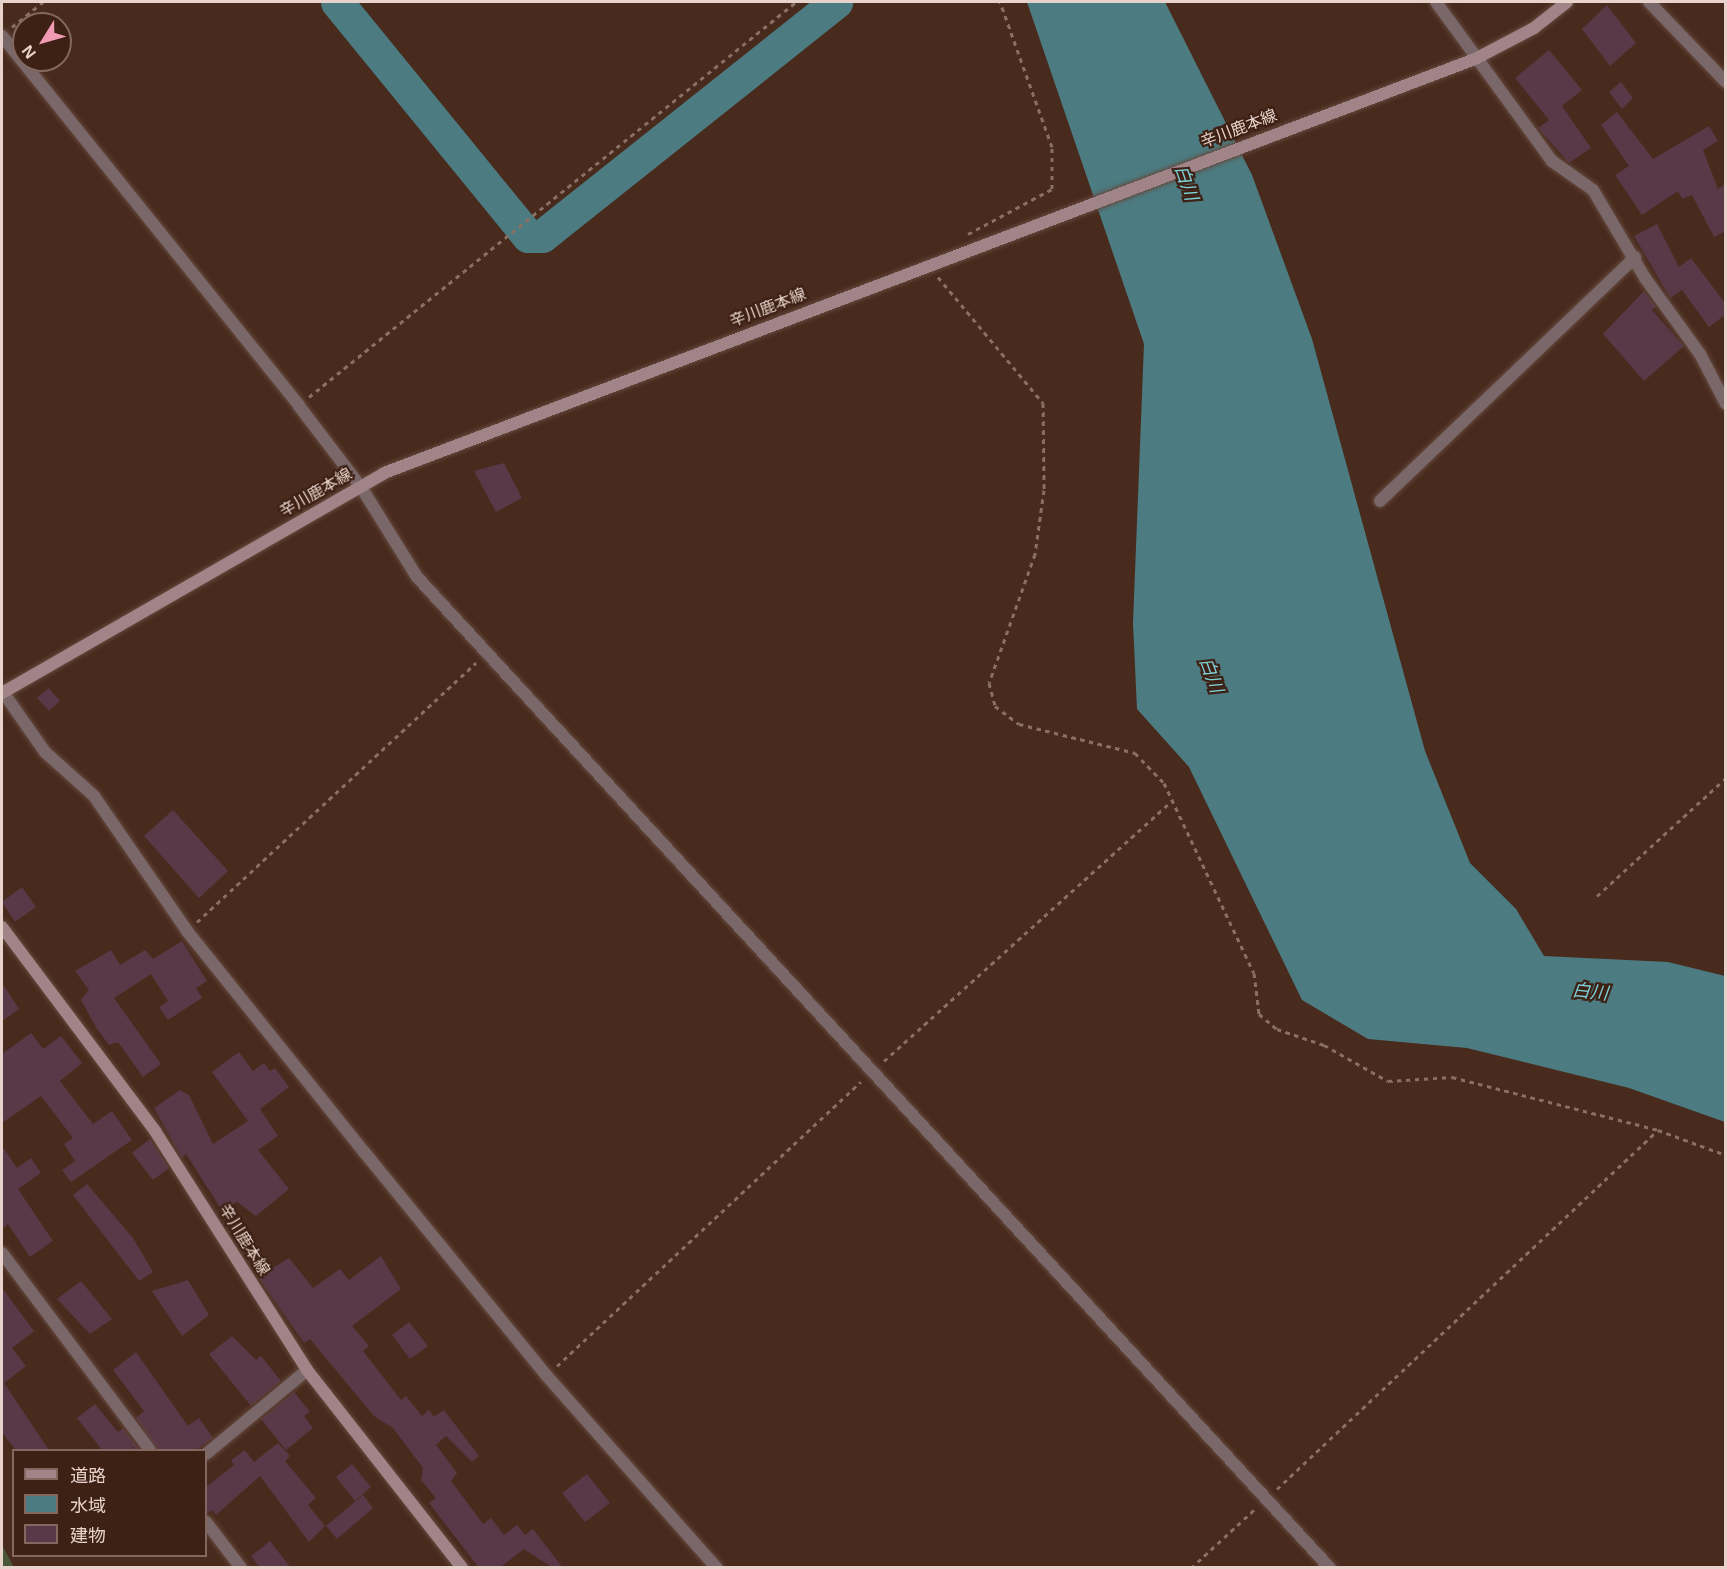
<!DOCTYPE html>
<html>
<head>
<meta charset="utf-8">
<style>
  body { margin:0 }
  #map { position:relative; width:1727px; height:1569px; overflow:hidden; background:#492b1e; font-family:Arial,"Noto Sans JP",sans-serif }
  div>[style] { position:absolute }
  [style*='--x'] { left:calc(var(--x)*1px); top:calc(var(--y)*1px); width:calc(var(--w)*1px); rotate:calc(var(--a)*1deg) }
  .green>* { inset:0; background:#4b5639 }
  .water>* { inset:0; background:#4c7c81 }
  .river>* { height:33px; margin:-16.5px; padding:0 16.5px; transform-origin:16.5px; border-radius:16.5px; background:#4c7c81 }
  .building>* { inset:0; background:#593847 }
  .path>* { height:3px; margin-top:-1.5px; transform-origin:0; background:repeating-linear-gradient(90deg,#896f64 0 4.5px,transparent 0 9px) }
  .roads { filter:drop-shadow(0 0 2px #65493d) drop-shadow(0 0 2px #65493d) }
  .minor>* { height:12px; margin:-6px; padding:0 6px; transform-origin:6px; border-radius:6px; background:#796769 }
  .tertiary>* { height:12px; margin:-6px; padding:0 6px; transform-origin:6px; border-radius:6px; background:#796769 }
  .secondary>* { height:12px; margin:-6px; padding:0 6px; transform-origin:6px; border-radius:6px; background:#a08487 }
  span { translate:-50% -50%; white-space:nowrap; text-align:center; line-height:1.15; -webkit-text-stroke:4.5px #3e2115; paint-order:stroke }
  .street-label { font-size:16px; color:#e7d3cb }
  .water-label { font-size:18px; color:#7cd0d9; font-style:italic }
  .frame { position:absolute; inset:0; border:3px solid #e7d3cb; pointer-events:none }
  .legend { position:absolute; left:12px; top:1449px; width:195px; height:108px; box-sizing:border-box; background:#3e2115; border:2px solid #82685e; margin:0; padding:8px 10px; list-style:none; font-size:18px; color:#e7d3cb }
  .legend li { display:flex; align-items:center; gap:12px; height:30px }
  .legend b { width:30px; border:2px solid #82685e }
  .north { position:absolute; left:12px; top:12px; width:60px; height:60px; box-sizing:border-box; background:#3e2115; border:2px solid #82685e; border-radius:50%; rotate:233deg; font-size:16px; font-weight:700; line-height:24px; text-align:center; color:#e7d3cb }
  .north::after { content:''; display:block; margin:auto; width:21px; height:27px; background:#f19ab3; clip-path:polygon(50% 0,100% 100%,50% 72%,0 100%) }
</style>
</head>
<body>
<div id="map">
  <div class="green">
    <i style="clip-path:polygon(2px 1545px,14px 1567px,2px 1567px)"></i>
  </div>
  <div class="water">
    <i style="clip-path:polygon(1027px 2px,1165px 2px,1252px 175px,1312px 339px,1425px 751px,1470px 863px,1516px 909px,1544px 956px,1668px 962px,1725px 976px,1725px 1122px,1629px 1088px,1467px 1048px,1368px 1039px,1302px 1000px,1189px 767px,1137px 709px,1133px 623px,1144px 344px)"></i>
  </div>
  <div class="river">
    <i style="--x:337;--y:2;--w:302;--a:50.8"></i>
    <i style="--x:528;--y:236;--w:14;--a:0"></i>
    <i style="--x:542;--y:236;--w:376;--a:-38.5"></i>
  </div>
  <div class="building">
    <i style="clip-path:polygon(1607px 5px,1636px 43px,1610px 66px,1582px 29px)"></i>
    <i style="clip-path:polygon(1549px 50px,1582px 90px,1562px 106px,1591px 148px,1569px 163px,1538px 128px,1549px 120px,1515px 78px)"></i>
    <i style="clip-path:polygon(1621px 82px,1633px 98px,1622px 109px,1609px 92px)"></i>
    <i style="clip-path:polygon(1617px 112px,1653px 159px,1709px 126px,1718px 141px,1703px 150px,1718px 189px,1725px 184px,1725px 231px,1714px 237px,1692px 195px,1682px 199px,1678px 191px,1642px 215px,1615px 175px,1629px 166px,1601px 125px)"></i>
    <i style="clip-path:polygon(1657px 224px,1679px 267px,1691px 258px,1725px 303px,1725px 315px,1709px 327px,1682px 290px,1670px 298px,1634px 236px)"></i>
    <i style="clip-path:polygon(1644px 291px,1656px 307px,1652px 310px,1684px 346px,1644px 381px,1603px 334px)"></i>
    <i style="clip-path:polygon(504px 463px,522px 498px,496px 512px,474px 471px)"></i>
    <i style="clip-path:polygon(49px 688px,60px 701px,49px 711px,37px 698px)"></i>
    <i style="clip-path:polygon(173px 810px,228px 871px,199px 898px,144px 836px)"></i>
    <i style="clip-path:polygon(22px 887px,36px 907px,15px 922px,2px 902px)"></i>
    <i style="clip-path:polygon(182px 941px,207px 981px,196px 988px,202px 998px,168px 1020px,159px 1007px,168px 1001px,151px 974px,114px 998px,161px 1064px,143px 1077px,118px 1042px,109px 1045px,97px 1029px,81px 1000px,89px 990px,75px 971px,111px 950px,120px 965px,145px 950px,153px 959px)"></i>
    <i style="clip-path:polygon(2px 983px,19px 1009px,2px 1021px)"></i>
    <i style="clip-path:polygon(31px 1033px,43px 1049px,61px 1036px,82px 1063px,60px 1081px,93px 1124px,112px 1111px,132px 1140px,71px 1182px,62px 1170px,75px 1161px,64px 1144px,73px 1138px,41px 1096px,2px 1123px,2px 1054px)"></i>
    <i style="clip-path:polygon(239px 1052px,253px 1071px,264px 1063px,270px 1071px,275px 1068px,289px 1087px,260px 1109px,278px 1136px,258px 1150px,289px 1189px,256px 1216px,237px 1202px,221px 1209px,186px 1154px,182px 1158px,154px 1108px,180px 1090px,189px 1095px,213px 1144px,248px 1121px,212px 1072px)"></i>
    <i style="clip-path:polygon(150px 1139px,169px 1168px,153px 1180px,132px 1153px)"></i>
    <i style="clip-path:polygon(2px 1146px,17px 1168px,31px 1158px,41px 1173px,18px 1189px,53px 1241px,30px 1257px,8px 1224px,2px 1229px)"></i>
    <i style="clip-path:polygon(87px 1184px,133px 1238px,153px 1272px,139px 1281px,73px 1195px)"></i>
    <i style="clip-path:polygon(381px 1256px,401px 1289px,352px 1326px,369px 1346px,363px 1351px,401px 1400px,406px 1396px,422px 1416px,429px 1410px,434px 1417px,444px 1410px,479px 1456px,472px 1462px,446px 1436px,436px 1445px,457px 1473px,451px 1481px,483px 1524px,491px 1518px,504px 1535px,517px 1525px,525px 1535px,533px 1529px,563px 1568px,553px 1568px,524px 1549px,499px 1568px,479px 1568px,429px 1503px,436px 1498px,421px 1480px,423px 1468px,393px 1428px,374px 1416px,310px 1339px,304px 1343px,258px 1277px,289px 1258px,313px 1288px,340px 1269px,349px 1280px)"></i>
    <i style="clip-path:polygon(188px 1280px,209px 1315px,182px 1336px,152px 1291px)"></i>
    <i style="clip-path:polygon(81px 1281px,112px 1319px,90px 1334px,57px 1299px)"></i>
    <i style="clip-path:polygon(2px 1288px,34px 1331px,12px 1348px,26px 1366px,4px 1383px,49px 1450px,16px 1450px,2px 1433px)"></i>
    <i style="clip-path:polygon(409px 1322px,428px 1346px,410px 1359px,392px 1335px)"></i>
    <i style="clip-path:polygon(232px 1336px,256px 1360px,261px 1356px,281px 1381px,251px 1406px,209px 1354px)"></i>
    <i style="clip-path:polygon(136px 1352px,188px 1426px,199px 1418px,213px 1438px,196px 1450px,158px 1450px,136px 1418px,144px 1411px,113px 1370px)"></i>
    <i style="clip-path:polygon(294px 1392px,310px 1412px,304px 1416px,313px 1428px,286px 1450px,261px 1419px)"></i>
    <i style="clip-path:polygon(95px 1404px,118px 1432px,123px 1428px,140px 1450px,102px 1450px,77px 1418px)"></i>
    <i style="clip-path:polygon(278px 1443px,290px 1456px,285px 1461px,316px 1498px,308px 1505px,325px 1526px,309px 1542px,260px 1476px,216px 1515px,212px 1510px,206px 1514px,206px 1487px,234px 1465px,231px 1460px,245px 1450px,254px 1462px)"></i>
    <i style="clip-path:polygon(352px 1464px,371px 1487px,355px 1501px,336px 1477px)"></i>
    <i style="clip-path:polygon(587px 1474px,610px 1503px,585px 1522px,562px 1493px)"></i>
    <i style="clip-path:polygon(363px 1495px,373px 1508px,337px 1539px,326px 1526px)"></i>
    <i style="clip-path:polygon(270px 1541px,291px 1568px,260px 1568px,251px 1556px)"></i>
  </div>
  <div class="path">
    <i style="--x:12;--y:27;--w:40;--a:-39"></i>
    <i style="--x:968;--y:234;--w:95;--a:-28.2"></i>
    <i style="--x:1052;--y:189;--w:42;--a:-90"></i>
    <i style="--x:1052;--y:147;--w:154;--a:-109.7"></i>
    <i style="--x:938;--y:277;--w:164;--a:50.2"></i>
    <i style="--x:1043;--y:403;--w:87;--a:89.3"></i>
    <i style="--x:1044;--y:490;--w:65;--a:98"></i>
    <i style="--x:1035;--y:554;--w:137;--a:109.6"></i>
    <i style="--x:989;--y:683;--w:24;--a:75"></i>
    <i style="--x:995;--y:706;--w:30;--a:37"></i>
    <i style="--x:1019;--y:724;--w:120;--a:14"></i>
    <i style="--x:1135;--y:753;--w:42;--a:46"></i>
    <i style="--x:1164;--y:783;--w:210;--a:64.7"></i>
    <i style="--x:1254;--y:973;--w:41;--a:83"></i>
    <i style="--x:1259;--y:1014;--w:23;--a:40"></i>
    <i style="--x:1277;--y:1029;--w:50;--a:18.8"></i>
    <i style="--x:1324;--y:1045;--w:73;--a:29.4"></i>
    <i style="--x:1388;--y:1081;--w:64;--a:-3.6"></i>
    <i style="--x:1452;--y:1077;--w:213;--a:14.4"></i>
    <i style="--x:1658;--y:1130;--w:72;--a:20.2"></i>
    <i style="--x:309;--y:397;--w:627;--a:-39.05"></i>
    <i style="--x:1597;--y:896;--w:175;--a:-42.5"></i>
    <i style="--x:197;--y:922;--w:381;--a:-42.9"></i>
    <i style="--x:884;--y:1061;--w:388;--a:-42.1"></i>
    <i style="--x:557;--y:1366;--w:416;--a:-43.1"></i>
    <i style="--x:1277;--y:1489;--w:523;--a:-43.3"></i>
    <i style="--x:1191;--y:1568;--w:87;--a:-42.7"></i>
  </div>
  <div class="roads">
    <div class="minor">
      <i style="--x:1436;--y:2;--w:197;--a:53.9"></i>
      <i style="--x:1552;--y:161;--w:50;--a:35.3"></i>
      <i style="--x:1593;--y:190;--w:102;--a:59.4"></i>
      <i style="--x:1645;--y:278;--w:94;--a:54.1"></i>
      <i style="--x:1700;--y:354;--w:56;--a:62.5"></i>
      <i style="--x:1649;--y:2;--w:111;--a:46.1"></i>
      <i style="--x:1380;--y:501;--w:353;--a:-43.7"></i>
      <i style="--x:3;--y:692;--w:73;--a:55"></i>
      <i style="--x:45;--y:752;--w:66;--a:41.9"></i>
      <i style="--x:94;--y:796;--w:164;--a:55.4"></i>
      <i style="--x:187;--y:931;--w:285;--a:51.3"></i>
      <i style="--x:365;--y:1153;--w:286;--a:50.8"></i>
      <i style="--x:546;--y:1375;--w:258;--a:48.5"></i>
      <i style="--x:2;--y:1253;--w:246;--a:53.1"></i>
      <i style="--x:206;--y:1454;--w:131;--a:-39.7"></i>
      <i style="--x:206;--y:1522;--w:58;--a:52.7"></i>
    </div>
    <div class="tertiary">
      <i style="--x:2;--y:36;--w:474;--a:51.2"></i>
      <i style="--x:299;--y:406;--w:102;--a:52.6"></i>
      <i style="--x:361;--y:487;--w:106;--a:58.1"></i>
      <i style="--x:417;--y:577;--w:1347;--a:47.35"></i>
    </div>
    <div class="secondary">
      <i style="--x:2;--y:693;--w:441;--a:-29.9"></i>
      <i style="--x:384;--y:473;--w:1167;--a:-20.78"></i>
      <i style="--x:1475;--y:59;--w:67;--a:-27.7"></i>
      <i style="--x:1534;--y:28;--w:42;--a:-38.2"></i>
      <i style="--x:2;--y:927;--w:255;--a:53.1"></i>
      <i style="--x:155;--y:1131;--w:283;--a:57.5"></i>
      <i style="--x:307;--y:1370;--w:251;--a:51.9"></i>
    </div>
  </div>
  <div class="street-label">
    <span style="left:1239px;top:129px;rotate:-21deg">辛川鹿本線</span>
    <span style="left:768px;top:308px;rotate:-21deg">辛川鹿本線</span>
    <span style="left:316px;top:493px;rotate:-30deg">辛川鹿本線</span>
    <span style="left:244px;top:1240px;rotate:58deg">辛川鹿本線</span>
  </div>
  <div class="water-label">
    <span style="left:1186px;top:183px;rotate:71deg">白川</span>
    <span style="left:1211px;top:675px;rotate:70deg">白川</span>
    <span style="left:1590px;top:992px;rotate:6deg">白川</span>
  </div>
  <div class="frame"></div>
  <ul class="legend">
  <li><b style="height:8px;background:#a08487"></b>道路</li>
  <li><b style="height:16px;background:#4c7c81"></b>水域</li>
  <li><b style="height:16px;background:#593847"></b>建物</li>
  </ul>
  <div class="north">N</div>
</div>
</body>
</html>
